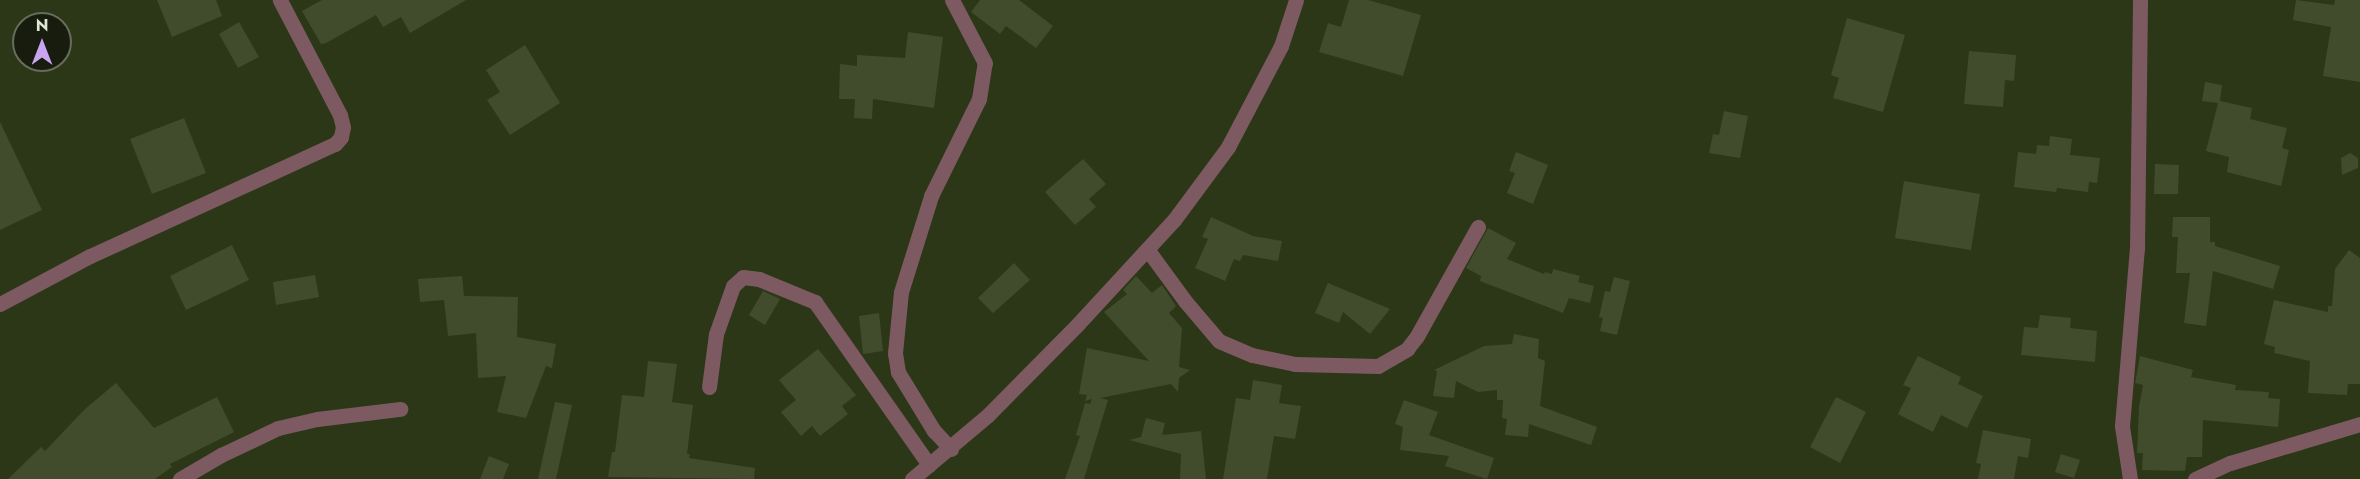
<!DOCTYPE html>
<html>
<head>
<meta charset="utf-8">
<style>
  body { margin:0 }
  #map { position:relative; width:2360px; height:479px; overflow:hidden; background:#2c3717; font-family:Jost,sans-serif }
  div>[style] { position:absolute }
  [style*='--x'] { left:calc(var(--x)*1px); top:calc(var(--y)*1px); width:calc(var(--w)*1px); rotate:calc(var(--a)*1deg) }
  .building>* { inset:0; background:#404c2b }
  .street>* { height:15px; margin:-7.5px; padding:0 7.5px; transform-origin:7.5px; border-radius:7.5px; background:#7d5961 }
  span { translate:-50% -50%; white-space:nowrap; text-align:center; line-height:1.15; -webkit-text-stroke:5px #171c0e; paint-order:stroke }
  .north { position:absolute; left:12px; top:12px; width:60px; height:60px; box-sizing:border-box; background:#171c0e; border:2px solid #676d5d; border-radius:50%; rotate:0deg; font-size:16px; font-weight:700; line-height:24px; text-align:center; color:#dfe6d3 }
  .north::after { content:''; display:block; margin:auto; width:21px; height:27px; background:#c7a6ef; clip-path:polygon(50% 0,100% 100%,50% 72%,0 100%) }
</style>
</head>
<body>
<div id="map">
  <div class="building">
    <i style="clip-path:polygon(157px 0,216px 0,222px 16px,172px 37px)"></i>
    <i style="clip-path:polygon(322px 0,466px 0,410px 33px,401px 17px,383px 27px,376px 15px,326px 43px,321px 44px,302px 11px)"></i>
    <i style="clip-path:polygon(980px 0,1019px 0,1053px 26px,1036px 48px,1006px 26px,1000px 34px,971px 12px)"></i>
    <i style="clip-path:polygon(1349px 0,1368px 0,1421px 15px,1403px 76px,1319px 52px,1328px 23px,1341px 27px)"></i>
    <i style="clip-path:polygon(2296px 0,2334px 5px,2335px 0,2360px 0,2360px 82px,2323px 76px,2331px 27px,2293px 20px)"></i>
    <i style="clip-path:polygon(1847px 18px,1905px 35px,1883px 112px,1833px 98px,1839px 78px,1831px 75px)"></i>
    <i style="clip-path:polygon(239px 22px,259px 57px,238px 68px,219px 34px)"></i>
    <i style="clip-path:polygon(908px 32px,943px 37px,934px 108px,873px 99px,872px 119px,854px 118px,855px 99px,839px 99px,840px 64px,857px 66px,857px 55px,905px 58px)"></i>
    <i style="clip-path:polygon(525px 45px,560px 103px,510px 135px,487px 100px,500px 92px,486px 70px)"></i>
    <i style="clip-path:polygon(1969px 51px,2016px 55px,2014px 81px,2005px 80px,2003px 107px,1964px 104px)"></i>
    <i style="clip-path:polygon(2205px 82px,2222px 85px,2220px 101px,2252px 108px,2250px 119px,2287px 128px,2282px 148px,2289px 150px,2281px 186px,2227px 172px,2229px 157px,2206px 151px,2218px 103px,2202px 101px)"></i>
    <i style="clip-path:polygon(1724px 111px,1748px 116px,1740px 158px,1709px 153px,1713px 134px,1719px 135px)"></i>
    <i style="clip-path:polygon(184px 118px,206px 173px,152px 194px,130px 139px)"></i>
    <i style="clip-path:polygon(0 122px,42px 210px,0 230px)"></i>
    <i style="clip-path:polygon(2050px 136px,2072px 139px,2070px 155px,2100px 158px,2097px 183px,2089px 182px,2088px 192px,2057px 188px,2056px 192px,2014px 187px,2018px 152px,2036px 154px,2037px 145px,2049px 146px)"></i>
    <i style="clip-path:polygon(1516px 152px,1548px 165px,1533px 204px,1507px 193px,1515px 173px,1509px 171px)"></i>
    <i style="clip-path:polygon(2350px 153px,2358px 158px,2358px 168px,2342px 175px,2341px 158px)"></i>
    <i style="clip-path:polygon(1083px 159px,1106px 184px,1089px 199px,1096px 207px,1075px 225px,1045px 192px)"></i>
    <i style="clip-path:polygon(2155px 164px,2179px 165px,2178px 194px,2154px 194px)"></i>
    <i style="clip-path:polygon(1904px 181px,1980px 194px,1971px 250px,1895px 238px)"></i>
    <i style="clip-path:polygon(1211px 217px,1253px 236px,1282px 241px,1278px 261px,1243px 255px,1240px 261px,1234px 259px,1225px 281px,1195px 268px,1208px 239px,1202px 237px)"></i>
    <i style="clip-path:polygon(2173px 217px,2210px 217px,2210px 242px,2215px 242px,2215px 246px,2280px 266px,2273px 289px,2213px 271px,2206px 326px,2184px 323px,2190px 273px,2176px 273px,2178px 237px,2172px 237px)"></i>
    <i style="clip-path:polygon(1488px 228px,1516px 243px,1507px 259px,1544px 274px,1545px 272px,1552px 274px,1553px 269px,1580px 276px,1578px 282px,1594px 286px,1590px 303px,1569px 298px,1563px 313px,1480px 281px,1481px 276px,1466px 268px)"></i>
    <i style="clip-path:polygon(232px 245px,249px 280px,186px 310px,170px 276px)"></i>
    <i style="clip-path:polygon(2349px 250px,2360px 258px,2360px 384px,2348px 384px,2347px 395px,2308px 393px,2310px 361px,2274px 353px,2275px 347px,2264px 344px,2274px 300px,2328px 312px,2328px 306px,2332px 306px,2335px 269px)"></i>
    <i style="clip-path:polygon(1014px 263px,1030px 280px,993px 313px,978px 298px)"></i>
    <i style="clip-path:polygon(315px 275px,319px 297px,276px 305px,273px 282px)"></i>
    <i style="clip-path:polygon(462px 276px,464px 296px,518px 297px,517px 337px,556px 344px,552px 368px,546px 366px,526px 418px,497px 412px,506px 376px,478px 378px,476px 333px,448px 336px,444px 300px,420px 302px,418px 279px)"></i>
    <i style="clip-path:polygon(1136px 276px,1152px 293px,1162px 285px,1176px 306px,1169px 313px,1182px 328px,1179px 367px,1190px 370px,1179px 378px,1178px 392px,1171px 384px,1100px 398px,1108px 400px,1084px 479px,1065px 479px,1080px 436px,1076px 435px,1085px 403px,1090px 404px,1092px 399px,1085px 401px,1087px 395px,1079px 394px,1087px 348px,1149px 361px,1104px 312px,1127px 294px,1123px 290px)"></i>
    <i style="clip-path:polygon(1614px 277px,1630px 281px,1617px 335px,1600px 331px,1603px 318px,1599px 317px,1605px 291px,1610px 292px)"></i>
    <i style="clip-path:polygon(1328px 283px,1390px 309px,1370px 334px,1343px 312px,1339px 323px,1315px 313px)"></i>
    <i style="clip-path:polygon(763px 291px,780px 299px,765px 325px,749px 315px)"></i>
    <i style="clip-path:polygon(879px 313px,883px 351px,863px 354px,859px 316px)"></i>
    <i style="clip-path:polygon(2040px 315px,2071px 318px,2070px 328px,2097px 331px,2095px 362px,2021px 355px,2024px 327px,2038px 328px)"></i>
    <i style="clip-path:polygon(1514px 334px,1539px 339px,1538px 358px,1545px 361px,1540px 406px,1597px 427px,1591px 445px,1529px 424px,1528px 437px,1505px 435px,1507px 419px,1502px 418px,1503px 400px,1497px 400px,1497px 390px,1478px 392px,1456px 381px,1454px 398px,1433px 396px,1437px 371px,1434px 370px,1484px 346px,1512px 344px)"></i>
    <i style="clip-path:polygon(818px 349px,856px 395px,842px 406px,848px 414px,820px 436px,812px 426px,801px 436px,781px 412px,796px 400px,779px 380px)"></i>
    <i style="clip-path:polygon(1918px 356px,1961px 377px,1958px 384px,1983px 396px,1967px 428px,1941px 415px,1933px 432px,1898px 414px,1911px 388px,1903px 385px)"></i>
    <i style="clip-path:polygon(2140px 356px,2193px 370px,2191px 377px,2236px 385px,2235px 390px,2269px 392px,2268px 398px,2280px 399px,2278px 427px,2203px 420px,2202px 457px,2187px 457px,2185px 471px,2142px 470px,2143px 453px,2137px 453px,2139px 407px,2143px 385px,2135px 383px)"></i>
    <i style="clip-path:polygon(648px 361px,677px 364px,672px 402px,693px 405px,687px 454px,690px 454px,689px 458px,755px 468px,754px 479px,608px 477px,612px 452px,615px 452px,622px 395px,644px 397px)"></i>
    <i style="clip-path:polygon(1253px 380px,1282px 385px,1279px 403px,1301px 406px,1295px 439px,1274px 436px,1267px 479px,1223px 479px,1236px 398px,1250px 400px)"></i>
    <i style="clip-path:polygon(116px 383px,154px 428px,217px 397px,234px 432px,170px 464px,172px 467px,155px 479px,8px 479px,41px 447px,45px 451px,85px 409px)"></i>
    <i style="clip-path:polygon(1836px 397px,1866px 412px,1840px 463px,1810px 447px)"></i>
    <i style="clip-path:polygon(1404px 400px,1438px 412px,1429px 435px,1494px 458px,1487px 479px,1445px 466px,1449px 456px,1400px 450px,1403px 427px,1395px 424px)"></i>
    <i style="clip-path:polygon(555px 402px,572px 405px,556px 479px,538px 479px)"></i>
    <i style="clip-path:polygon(1146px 418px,1165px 423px,1162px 435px,1201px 431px,1206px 479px,1180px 479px,1181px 454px,1129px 440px,1141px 437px)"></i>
    <i style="clip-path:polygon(1983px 430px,2031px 439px,2028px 458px,2018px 456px,2014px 479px,1978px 479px,1981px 464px,1976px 463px)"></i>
    <i style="clip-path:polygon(2061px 454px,2080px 460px,2074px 478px,2055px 472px)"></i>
    <i style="clip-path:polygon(489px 456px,509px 464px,503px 479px,480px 479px)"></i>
  </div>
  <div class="street">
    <i style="--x:1147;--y:249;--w:64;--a:53.8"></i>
    <i style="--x:1185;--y:301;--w:52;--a:49.6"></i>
    <i style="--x:1219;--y:341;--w:36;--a:23"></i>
    <i style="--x:1252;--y:355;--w:44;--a:11.8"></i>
    <i style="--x:1295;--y:364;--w:83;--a:1.4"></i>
    <i style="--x:1378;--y:366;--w:34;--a:-30"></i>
    <i style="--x:1407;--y:349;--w:16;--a:-52"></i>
    <i style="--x:1417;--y:336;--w:125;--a:-60.8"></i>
    <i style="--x:0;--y:304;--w:102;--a:-28.1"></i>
    <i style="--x:90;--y:256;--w:269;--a:-24.6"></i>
    <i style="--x:335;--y:144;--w:9;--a:-49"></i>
    <i style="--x:341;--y:137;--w:10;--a:-79"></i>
    <i style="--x:343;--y:127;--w:12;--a:-104"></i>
    <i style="--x:340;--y:115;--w:130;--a:-117.6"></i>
    <i style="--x:709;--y:387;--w:53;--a:-82.5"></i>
    <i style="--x:716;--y:334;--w:51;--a:-70.5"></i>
    <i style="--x:733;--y:286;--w:13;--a:-42"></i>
    <i style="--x:743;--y:277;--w:16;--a:7"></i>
    <i style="--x:759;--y:279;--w:61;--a:22.3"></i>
    <i style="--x:815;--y:302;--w:199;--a:55"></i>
    <i style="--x:951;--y:449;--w:25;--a:-133"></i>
    <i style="--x:934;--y:431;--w:69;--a:-121.4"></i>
    <i style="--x:898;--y:372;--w:19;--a:-99"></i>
    <i style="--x:895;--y:353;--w:61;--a:-84.4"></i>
    <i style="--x:901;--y:292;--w:101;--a:-72.6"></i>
    <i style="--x:931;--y:196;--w:108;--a:-63.7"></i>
    <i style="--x:979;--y:99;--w:36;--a:-81"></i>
    <i style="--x:985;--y:63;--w:71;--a:-117.6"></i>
    <i style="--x:180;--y:479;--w:48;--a:-30.3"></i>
    <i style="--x:221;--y:455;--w:63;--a:-25.3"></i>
    <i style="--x:278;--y:428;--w:40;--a:-13"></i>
    <i style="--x:317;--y:419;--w:84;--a:-6.9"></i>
    <i style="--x:912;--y:479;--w:99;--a:-40.1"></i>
    <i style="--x:988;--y:415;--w:127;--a:-45.3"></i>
    <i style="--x:1077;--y:325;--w:143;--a:-47.3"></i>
    <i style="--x:1174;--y:220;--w:91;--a:-53.5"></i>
    <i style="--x:1228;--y:147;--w:114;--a:-62.3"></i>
    <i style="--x:1281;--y:46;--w:48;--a:-71.9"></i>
    <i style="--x:2130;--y:479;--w:54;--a:-98.6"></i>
    <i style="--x:2122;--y:426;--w:178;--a:-85.2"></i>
    <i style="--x:2137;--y:249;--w:249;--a:-89.3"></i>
    <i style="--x:2195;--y:479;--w:38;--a:-25"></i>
    <i style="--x:2230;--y:463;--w:136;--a:-16.7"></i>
  </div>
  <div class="north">N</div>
</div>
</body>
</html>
